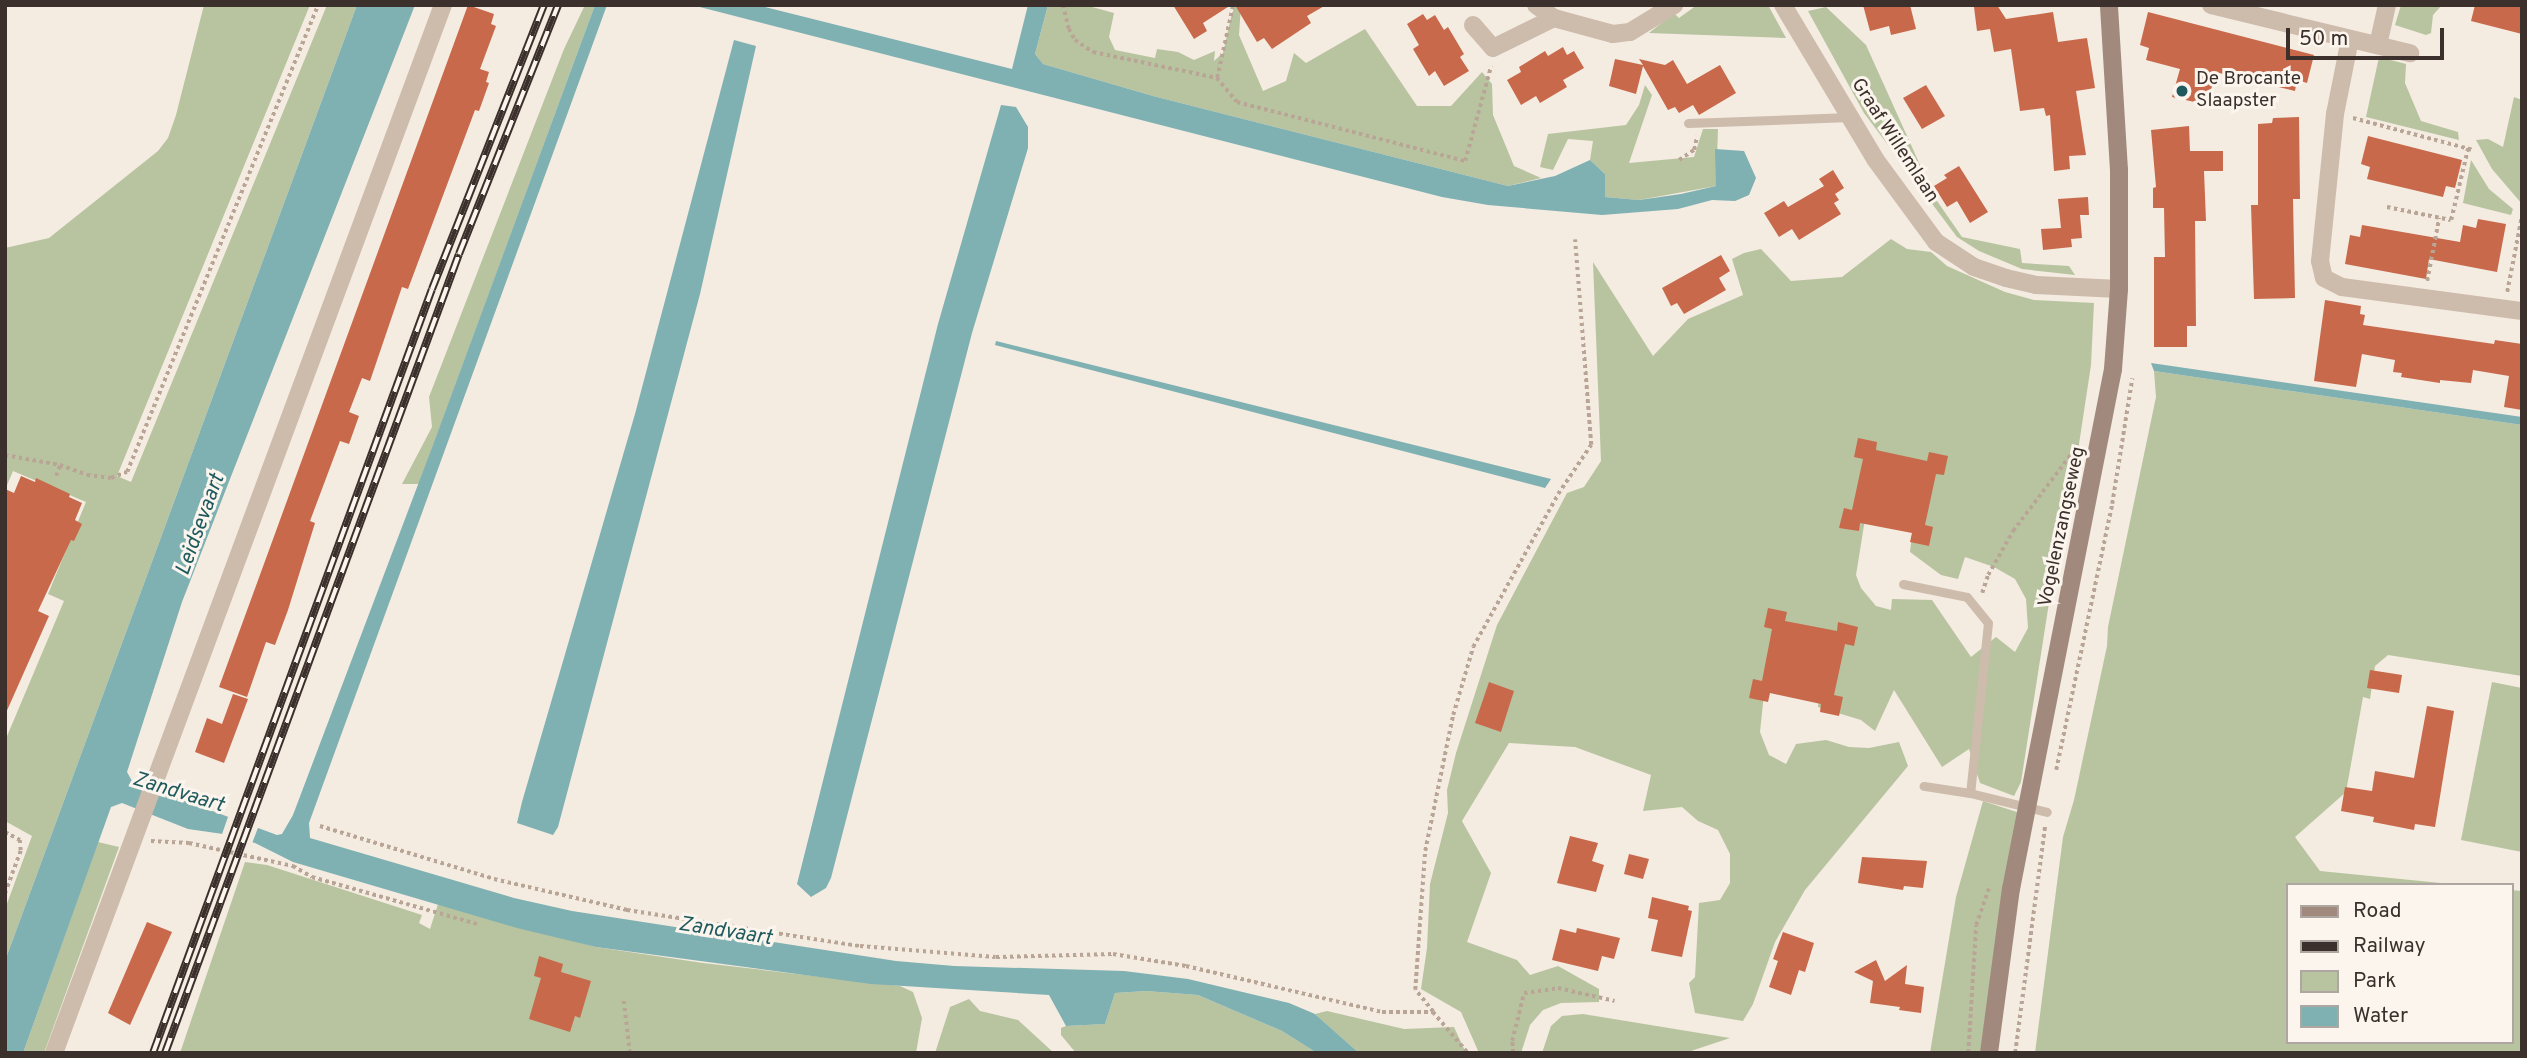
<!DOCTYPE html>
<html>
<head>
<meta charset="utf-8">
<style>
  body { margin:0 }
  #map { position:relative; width:2527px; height:1058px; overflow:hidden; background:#f4ebe1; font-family:Overpass,sans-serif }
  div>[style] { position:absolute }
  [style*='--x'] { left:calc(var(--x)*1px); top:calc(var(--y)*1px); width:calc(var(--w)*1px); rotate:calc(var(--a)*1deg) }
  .green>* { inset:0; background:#b8c4a0 }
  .water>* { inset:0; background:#7fb0b2 }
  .pier>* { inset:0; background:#f4ebe1 }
  .building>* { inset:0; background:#c8694b }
  .path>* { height:3.5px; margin-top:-1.75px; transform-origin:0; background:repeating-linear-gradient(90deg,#b9a596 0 3.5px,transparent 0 7px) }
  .lane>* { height:9px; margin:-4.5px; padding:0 4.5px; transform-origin:4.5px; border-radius:4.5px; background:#cdbbac }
  .street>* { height:18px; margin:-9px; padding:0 9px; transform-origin:9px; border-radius:9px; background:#cdbbac }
  .secondary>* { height:18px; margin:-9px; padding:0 9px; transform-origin:9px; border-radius:9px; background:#a18a7d }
  .rail>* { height:8px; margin-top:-4px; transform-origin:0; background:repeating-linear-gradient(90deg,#fbf5ee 0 16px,#3b302b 0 32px); box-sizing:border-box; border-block:2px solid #3b302b }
  .dots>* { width:19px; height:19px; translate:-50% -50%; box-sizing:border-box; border:4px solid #fbf5ee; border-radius:50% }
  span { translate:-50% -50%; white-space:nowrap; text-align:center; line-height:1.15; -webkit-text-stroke:6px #fbf5ee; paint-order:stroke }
  .poi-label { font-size:19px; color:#3b302b }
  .left { translate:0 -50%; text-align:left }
  .street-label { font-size:19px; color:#3b302b }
  .water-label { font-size:21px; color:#1f5a5e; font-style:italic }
  .frame { position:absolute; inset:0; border:7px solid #3b302b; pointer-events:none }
  .legend { position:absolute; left:2286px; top:883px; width:228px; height:161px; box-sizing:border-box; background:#fbf5ee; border:2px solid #aea6a0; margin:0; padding:9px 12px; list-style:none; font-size:21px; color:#3b302b }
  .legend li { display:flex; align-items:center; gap:14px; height:35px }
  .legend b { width:35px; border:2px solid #aea6a0 }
  .scale { position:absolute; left:2286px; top:28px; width:158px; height:32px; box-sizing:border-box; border:4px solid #3b302b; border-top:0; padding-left:9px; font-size:21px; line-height:24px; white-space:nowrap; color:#3b302b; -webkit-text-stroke:5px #fbf5ee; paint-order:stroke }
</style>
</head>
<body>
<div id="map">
  <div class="green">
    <i style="clip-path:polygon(204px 5px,310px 5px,117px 476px,131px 482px,327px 5px,357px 5px,5px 961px,5px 909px,32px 836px,5px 821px,5px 741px,64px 601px,48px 594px,86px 502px,13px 471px,5px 490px,5px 248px,49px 238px,158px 151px,168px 138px,176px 115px)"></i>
    <i style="clip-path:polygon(585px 5px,595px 5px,419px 484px,402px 484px,432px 427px,429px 397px,564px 49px)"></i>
    <i style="clip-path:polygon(1048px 5px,1085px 5px,1114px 13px,1109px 37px,1115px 50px,1155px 58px,1157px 49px,1178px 52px,1194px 60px,1215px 51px,1214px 61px,1223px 53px,1232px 13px,1236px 5px,1241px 5px,1239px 35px,1263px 91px,1286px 81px,1294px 53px,1306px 63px,1365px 29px,1417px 106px,1451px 106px,1482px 72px,1492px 84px,1493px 115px,1514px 166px,1541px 178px,1508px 186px,1153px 96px,1043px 64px,1035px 54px)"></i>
    <i style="clip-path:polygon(1697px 5px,1768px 5px,1786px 38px,1649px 33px,1674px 13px,1679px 18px)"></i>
    <i style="clip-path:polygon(2401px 5px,2442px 5px,2433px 15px,2431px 33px,2426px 35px,2395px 25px)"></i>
    <i style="clip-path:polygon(1826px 7px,1866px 45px,1935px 198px,1962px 237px,2020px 249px,2022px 263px,2069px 266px,2075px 275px,2022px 269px,1979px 251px,1957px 237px,1864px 113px,1808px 11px)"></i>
    <i style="clip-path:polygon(2379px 57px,2406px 64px,2405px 83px,2421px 121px,2458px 132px,2459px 140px,2366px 117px)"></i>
    <i style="clip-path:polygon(1645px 85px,1652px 95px,1629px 163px,1694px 157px,1703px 129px,1718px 129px,1716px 186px,1639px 200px,1605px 197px,1605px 174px,1590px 160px,1593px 141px,1568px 139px,1553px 170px,1540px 167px,1548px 134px,1626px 125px,1639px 105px)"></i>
    <i style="clip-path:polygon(2514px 97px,2522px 100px,2522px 204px,2492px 169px,2476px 140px,2488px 139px,2503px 147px)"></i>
    <i style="clip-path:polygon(2471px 160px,2489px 189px,2513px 209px,2511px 215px,2463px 203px)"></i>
    <i style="clip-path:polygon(evenodd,1891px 239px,1907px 249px,1931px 252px,1947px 266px,2005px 292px,2034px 300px,2094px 303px,2091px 365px,2074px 477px,2053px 577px,2021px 782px,2014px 796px,1980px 783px,1969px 749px,1942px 767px,1894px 690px,1875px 731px,1861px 720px,1818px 707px,1819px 696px,1765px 684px,1760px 732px,1769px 755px,1786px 764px,1796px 744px,1826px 740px,1849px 747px,1869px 748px,1899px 742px,1908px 766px,1805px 890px,1775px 942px,1753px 1004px,1743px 1021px,1695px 1013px,1689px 983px,1695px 977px,1699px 903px,1720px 900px,1730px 883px,1730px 854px,1718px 830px,1698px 821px,1682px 807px,1643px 811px,1651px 775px,1575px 747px,1509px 743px,1462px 821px,1491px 873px,1467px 942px,1517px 960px,1530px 975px,1558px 966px,1599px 989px,1599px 1002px,1561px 1003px,1543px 1010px,1530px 1025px,1521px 1053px,1479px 1053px,1461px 1012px,1421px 989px,1427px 948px,1430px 884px,1448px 813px,1447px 790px,1456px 753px,1497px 625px,1567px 493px,1584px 487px,1601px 461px,1593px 262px,1653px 356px,1688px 319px,1743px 295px,1732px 259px,1744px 253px,1761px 249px,1791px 281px,1842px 277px,1891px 239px,1866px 513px,1913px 525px,1910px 552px,1941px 575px,1958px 579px,1965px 557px,1994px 567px,2015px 579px,2026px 599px,2028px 628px,2015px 652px,1996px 637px,1971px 657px,1932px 600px,1892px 599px,1891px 610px,1876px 606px,1861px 588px,1856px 575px,1866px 513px)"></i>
    <i style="clip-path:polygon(2154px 371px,2522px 425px,2522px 676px,2388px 655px,2375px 666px,2370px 699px,2363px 697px,2346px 792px,2295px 837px,2320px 871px,2461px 885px,2287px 885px,2287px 1042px,2511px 1042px,2511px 890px,2522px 891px,2522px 1053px,2035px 1053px,2063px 837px,2074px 800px,2107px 646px,2108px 627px,2156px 397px)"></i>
    <i style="clip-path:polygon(2492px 682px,2522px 688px,2522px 852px,2461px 840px)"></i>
    <i style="clip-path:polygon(1983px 801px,2029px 816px,1996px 1053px,1930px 1053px,1956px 897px)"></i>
    <i style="clip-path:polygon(98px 842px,119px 847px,44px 1053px,23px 1053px)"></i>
    <i style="clip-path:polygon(245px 862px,267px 865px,422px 915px,419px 923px,430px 929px,438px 904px,596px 947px,703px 963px,900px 986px,913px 992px,922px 1018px,916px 1053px,180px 1053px)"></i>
    <i style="clip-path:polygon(1146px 991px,1198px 995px,1282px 1031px,1317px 1053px,1076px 1053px,1061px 1035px,1061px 1028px,1066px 1026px,1105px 1024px,1115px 993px)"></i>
    <i style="clip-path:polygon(969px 999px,980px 1011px,1018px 1020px,1054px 1053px,935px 1053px,950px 1007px)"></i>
    <i style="clip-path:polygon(1327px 1011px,1404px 1029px,1454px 1027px,1466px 1053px,1359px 1053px,1315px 1014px)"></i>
    <i style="clip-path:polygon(1583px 1014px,1730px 1038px,1685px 1053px,1542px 1053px,1551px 1026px,1562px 1016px)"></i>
  </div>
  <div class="water">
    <i style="clip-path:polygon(357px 5px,415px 5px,182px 602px,127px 772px,132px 781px,277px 835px,282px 834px,293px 815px,433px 445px,595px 5px,607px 5px,309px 823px,310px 838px,514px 898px,572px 911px,896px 961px,954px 966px,1124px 971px,1188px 979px,1289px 1003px,1315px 1014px,1359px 1053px,1317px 1053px,1282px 1031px,1198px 995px,1146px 991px,1115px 993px,1105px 1024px,1066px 1026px,1049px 995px,871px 984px,596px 947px,517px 928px,293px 862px,255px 843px,223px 834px,188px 829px,122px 803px,111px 807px,23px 1053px,5px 1053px,5px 961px)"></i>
    <i style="clip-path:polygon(692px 5px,757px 5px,1012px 69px,1028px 5px,1048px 5px,1035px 54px,1043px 64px,1153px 96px,1508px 186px,1555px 176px,1590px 160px,1605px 174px,1605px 197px,1639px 200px,1681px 194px,1716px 186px,1715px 149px,1744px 151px,1756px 178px,1749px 195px,1735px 201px,1712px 200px,1678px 209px,1602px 215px,1488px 205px,1442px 197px)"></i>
    <i style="clip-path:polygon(734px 40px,756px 46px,700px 294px,558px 827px,553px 835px,517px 823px,522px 802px,635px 414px)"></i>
    <i style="clip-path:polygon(1001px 105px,1016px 107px,1028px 127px,1028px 148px,972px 333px,831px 878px,826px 888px,811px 897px,797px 884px,938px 324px)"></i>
    <i style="clip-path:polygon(996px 341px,1551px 479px,1545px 488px,995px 345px)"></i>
    <i style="clip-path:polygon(2151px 363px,2522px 417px,2522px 425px,2154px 371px)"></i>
  </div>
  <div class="pier">
    <i style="clip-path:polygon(229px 814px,259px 825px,251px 846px,221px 837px)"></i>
  </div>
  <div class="building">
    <i style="clip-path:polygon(468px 5px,494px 14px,491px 24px,496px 26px,480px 69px,489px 72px,486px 82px,489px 83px,479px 111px,475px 110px,408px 289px,402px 287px,370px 381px,362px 378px,349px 412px,359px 416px,349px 444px,340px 441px,310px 521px,315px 523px,288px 610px,275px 645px,266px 642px,247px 697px,219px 687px)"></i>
    <i style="clip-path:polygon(1173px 5px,1231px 5px,1203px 23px,1207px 31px,1194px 39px)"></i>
    <i style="clip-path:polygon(1235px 5px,1326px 5px,1307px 16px,1311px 23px,1272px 49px,1264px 38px,1257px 42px)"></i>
    <i style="clip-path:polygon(1863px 5px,1910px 5px,1916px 29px,1891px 35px,1889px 26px,1870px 31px)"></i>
    <i style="clip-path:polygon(1997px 5px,2006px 19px,2053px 12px,2058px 42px,2087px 38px,2095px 88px,2076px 91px,2086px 155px,2069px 156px,2070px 169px,2054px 171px,2050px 115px,2046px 116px,2044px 108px,2020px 111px,2011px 49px,1994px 52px,1990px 29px,1977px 31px,1974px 7px)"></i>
    <i style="clip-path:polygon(2475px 5px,2522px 5px,2522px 34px,2471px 21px)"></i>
    <i style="clip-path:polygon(2148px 12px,2314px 55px,2307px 83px,2297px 80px,2295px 91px,2215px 72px,2208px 105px,2172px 97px,2180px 69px,2146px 60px,2149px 48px,2140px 45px)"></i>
    <i style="clip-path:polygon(1423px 14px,1427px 20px,1435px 15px,1444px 30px,1448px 27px,1464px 54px,1460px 57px,1469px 71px,1444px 86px,1435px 71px,1429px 76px,1413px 49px,1419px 45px,1407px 24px)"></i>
    <i style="clip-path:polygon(1563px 47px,1567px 55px,1574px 51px,1584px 68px,1563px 80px,1567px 87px,1540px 103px,1536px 96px,1521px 105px,1507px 80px,1521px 72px,1519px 67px,1545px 51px,1548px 56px)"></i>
    <i style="clip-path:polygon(1615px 59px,1643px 65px,1639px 59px,1665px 65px,1673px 60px,1687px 84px,1720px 65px,1736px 93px,1699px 115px,1693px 105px,1679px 113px,1675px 107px,1668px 110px,1643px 66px,1636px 94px,1609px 86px)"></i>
    <i style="clip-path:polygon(1926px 85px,1945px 116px,1922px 129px,1903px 98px)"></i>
    <i style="clip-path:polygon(2299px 117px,2300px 199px,2293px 199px,2295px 298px,2254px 299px,2251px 205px,2258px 205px,2258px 124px,2272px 123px,2273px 118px)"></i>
    <i style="clip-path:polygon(2189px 126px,2190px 151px,2223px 151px,2223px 171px,2204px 171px,2206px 221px,2195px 221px,2196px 326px,2187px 326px,2187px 347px,2154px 347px,2154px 257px,2165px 257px,2164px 208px,2153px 208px,2153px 188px,2156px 187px,2151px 130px)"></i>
    <i style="clip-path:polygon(2368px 136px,2462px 160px,2455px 188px,2446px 186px,2443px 197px,2367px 179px,2370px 167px,2361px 164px)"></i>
    <i style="clip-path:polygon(1959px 166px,1988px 212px,1970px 223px,1957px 201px,1947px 207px,1934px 186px,1947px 178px,1944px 175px)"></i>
    <i style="clip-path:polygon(1833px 170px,1844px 188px,1835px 194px,1839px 200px,1834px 203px,1841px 214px,1799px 240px,1792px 229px,1779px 237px,1764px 213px,1784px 201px,1788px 207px,1824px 186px,1819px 179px)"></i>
    <i style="clip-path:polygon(2088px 197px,2089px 215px,2080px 215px,2082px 238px,2071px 239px,2072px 247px,2043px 250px,2041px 229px,2061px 228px,2058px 199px)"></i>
    <i style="clip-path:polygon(2478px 219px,2506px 224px,2497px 272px,2429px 259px,2426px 279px,2345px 264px,2350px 235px,2360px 237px,2362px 225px,2460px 242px,2463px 225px,2476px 228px)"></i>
    <i style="clip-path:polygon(1721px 255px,1730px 271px,1719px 278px,1726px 290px,1684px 314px,1677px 303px,1671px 306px,1662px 288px)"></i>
    <i style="clip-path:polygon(2325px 300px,2361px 306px,2360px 314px,2365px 315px,2363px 325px,2494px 344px,2495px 340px,2522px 344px,2522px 410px,2504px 407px,2509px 376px,2473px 370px,2471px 383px,2440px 380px,2440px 383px,2401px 377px,2402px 373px,2393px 372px,2395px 360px,2362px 354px,2356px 387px,2314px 381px)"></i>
    <i style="clip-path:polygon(1858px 438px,1877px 442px,1876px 450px,1927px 461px,1929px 452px,1948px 456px,1944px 475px,1936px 474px,1925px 525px,1933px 527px,1929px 546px,1910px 542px,1912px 533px,1860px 523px,1859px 531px,1839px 528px,1844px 508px,1852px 510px,1863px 459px,1854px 457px)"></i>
    <i style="clip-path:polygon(21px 476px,35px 482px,36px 478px,70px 494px,69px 497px,82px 503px,75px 520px,82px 524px,74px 541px,71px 540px,38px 611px,49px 616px,5px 715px,5px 489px,14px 493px)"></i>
    <i style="clip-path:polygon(1768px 608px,1787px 612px,1785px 621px,1837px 631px,1838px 622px,1858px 627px,1854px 646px,1845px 644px,1834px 695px,1843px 697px,1839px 716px,1820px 712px,1821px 704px,1770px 693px,1768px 702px,1749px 698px,1753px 679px,1762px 681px,1772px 629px,1764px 627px)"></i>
    <i style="clip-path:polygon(2370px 670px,2402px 675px,2399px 693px,2367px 688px)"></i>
    <i style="clip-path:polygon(1489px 682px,1514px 691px,1501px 732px,1475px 723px)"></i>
    <i style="clip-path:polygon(233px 694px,248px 699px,224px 763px,195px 752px,207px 718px,222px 724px)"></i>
    <i style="clip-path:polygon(2427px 706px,2454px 711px,2435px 827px,2415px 824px,2414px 830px,2373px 822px,2374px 817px,2341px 811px,2345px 787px,2372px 791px,2375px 771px,2414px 778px)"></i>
    <i style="clip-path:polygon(1570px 836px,1598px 843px,1592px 861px,1604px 865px,1596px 892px,1557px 883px)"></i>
    <i style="clip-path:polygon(1629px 854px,1649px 859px,1643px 879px,1624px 874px)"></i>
    <i style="clip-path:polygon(1862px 857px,1927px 861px,1923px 888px,1904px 886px,1903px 890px,1858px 883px)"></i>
    <i style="clip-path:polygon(1652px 897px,1689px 906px,1688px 910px,1692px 911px,1682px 957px,1651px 951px,1658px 920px,1648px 918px)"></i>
    <i style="clip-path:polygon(147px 922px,172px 932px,130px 1025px,108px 1013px)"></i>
    <i style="clip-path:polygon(1577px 928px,1620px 938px,1614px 959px,1602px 956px,1598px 971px,1552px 960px,1560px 929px,1576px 933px)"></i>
    <i style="clip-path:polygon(1783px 932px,1814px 943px,1805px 972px,1799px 970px,1791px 995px,1769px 987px,1778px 961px,1773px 959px)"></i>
    <i style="clip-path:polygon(539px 956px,563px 964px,561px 972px,591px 981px,580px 1018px,575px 1016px,570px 1032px,529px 1019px,541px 978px,534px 976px)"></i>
    <i style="clip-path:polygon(1876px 960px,1885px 981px,1907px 965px,1905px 984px,1924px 987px,1921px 1013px,1899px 1010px,1900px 1007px,1870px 1003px,1873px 981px,1854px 972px)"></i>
  </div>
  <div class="path">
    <i style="--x:1063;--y:5;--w:25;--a:76"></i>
    <i style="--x:1069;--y:29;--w:13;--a:61"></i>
    <i style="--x:1075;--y:40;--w:22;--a:34"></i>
    <i style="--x:1093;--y:52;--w:127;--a:11.8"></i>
    <i style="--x:1217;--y:78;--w:31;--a:50"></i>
    <i style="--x:1237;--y:102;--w:236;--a:14.5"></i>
    <i style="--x:1465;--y:161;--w:98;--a:-74.7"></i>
    <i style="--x:1217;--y:78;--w:75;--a:-77.6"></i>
    <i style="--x:2353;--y:118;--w:124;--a:14.9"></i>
    <i style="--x:1679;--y:160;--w:18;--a:-34"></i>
    <i style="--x:1694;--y:150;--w:14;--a:-78"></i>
    <i style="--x:2387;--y:207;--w:65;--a:11.5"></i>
    <i style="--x:2451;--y:220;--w:74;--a:-76.7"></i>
    <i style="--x:2427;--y:281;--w:64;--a:-79.2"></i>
    <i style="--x:2507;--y:292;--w:78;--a:-79"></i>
    <i style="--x:5;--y:455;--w:56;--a:10.3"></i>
    <i style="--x:56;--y:476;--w:12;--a:-70"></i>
    <i style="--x:60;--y:465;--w:29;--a:20"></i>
    <i style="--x:87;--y:475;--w:24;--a:7"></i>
    <i style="--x:111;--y:478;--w:17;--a:-21"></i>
    <i style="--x:127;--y:472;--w:505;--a:-67.76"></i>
    <i style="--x:1982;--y:593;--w:19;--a:-72"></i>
    <i style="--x:1988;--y:575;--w:51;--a:-60.4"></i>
    <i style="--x:2013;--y:531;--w:108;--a:-52.9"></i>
    <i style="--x:2056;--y:770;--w:272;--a:-78.1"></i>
    <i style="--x:2112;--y:504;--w:127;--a:-80.9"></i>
    <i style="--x:320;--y:826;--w:182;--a:16.9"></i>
    <i style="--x:494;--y:879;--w:137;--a:13.1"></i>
    <i style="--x:627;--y:910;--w:236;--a:8.8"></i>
    <i style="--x:860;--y:946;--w:136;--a:4.6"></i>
    <i style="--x:996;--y:957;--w:117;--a:-1.5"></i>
    <i style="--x:1113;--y:954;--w:74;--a:9.3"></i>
    <i style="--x:1186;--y:966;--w:201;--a:13.2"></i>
    <i style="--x:1382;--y:1012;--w:51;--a:0"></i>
    <i style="--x:1433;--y:1012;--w:28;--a:-129"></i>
    <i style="--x:1415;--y:990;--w:139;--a:-85.9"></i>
    <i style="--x:1425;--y:851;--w:139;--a:-78.4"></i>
    <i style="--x:1453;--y:715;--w:71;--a:-73.6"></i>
    <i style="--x:1473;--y:647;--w:175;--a:-60.9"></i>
    <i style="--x:1558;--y:494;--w:59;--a:-56"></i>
    <i style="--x:1591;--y:445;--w:206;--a:-94.5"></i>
    <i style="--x:5;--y:832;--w:17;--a:28"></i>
    <i style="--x:20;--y:840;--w:11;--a:85"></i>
    <i style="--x:21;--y:851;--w:46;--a:110.4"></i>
    <i style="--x:151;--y:841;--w:38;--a:3"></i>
    <i style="--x:189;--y:843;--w:107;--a:12.5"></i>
    <i style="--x:293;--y:866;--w:22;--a:30"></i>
    <i style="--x:312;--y:877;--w:175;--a:15.9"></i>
    <i style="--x:624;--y:1001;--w:52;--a:83.4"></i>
    <i style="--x:1433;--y:1012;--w:54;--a:49.5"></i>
    <i style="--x:1513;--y:1053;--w:12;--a:-95"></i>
    <i style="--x:1512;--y:1041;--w:49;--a:-76"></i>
    <i style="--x:1524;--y:993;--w:34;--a:-8"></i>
    <i style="--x:1558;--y:988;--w:58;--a:12.8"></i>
    <i style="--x:1968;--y:1053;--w:128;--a:-86.4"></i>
    <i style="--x:1976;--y:925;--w:42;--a:-70.7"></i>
    <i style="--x:2015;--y:1053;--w:229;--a:-82.5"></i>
  </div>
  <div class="lane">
    <i style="--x:1688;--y:123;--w:162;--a:-2.1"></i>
    <i style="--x:1903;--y:584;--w:65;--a:11.5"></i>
    <i style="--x:1967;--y:597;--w:33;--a:51"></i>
    <i style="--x:1988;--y:623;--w:171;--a:96"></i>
    <i style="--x:1970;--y:793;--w:47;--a:-171.3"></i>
    <i style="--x:1970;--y:793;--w:79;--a:13.9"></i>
  </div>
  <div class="street">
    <i style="--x:1536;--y:5;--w:22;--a:36"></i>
    <i style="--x:1554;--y:18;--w:61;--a:15.2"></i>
    <i style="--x:1613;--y:34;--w:17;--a:-7"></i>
    <i style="--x:1630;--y:32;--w:52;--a:-31.5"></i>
    <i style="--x:1783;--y:5;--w:179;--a:59.1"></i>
    <i style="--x:1875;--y:159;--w:103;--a:53.7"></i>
    <i style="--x:1936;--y:242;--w:45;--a:33.3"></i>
    <i style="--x:1974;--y:267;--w:34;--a:19"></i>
    <i style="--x:2006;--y:278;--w:31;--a:13"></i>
    <i style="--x:2036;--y:285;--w:83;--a:2.8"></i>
    <i style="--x:2211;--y:5;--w:205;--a:13.6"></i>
    <i style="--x:1473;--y:25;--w:30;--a:49"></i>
    <i style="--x:1493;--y:48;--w:68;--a:-26.2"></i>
    <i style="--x:2350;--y:39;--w:76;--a:101.3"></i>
    <i style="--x:2335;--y:114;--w:148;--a:95.8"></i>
    <i style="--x:2320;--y:261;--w:17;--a:77"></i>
    <i style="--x:2324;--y:278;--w:20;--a:27"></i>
    <i style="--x:2342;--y:287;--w:182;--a:7.6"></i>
    <i style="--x:2378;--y:45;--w:41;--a:-77.3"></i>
    <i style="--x:54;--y:1053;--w:1118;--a:-69.64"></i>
  </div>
  <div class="secondary">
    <i style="--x:1989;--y:1053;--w:165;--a:-82.4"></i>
    <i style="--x:2011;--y:889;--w:530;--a:-78.9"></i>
    <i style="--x:2113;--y:369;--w:80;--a:-85.7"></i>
    <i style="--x:2119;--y:289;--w:119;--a:-90"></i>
    <i style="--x:2119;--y:170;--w:165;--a:-93.5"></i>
  </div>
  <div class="rail">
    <i style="--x:153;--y:1053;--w:813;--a:-69.94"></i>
    <i style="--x:432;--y:289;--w:305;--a:-68.5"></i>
    <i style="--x:165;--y:1053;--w:851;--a:-69.8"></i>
    <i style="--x:459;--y:254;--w:268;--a:-68.3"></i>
  </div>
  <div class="dots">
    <i style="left:2182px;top:91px;background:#1f5a5e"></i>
  </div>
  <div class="poi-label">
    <span class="left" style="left:2196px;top:91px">De Brocante<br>Slaapster</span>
  </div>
  <div class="street-label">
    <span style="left:1894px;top:141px;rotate:57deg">Graaf Willemlaan</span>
    <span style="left:2063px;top:527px;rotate:-78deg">Vogelenzangseweg</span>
  </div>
  <div class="water-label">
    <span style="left:201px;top:525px;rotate:-70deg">Leidsevaart</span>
    <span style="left:178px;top:793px;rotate:17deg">Zandvaart</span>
    <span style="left:725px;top:932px;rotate:9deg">Zandvaart</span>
  </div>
  <div class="frame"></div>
  <ul class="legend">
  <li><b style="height:9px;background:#a18a7d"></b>Road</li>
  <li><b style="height:9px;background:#3b302b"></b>Railway</li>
  <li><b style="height:19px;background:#b8c4a0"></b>Park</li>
  <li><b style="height:19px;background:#7fb0b2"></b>Water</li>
  </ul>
  <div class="scale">50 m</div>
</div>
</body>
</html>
